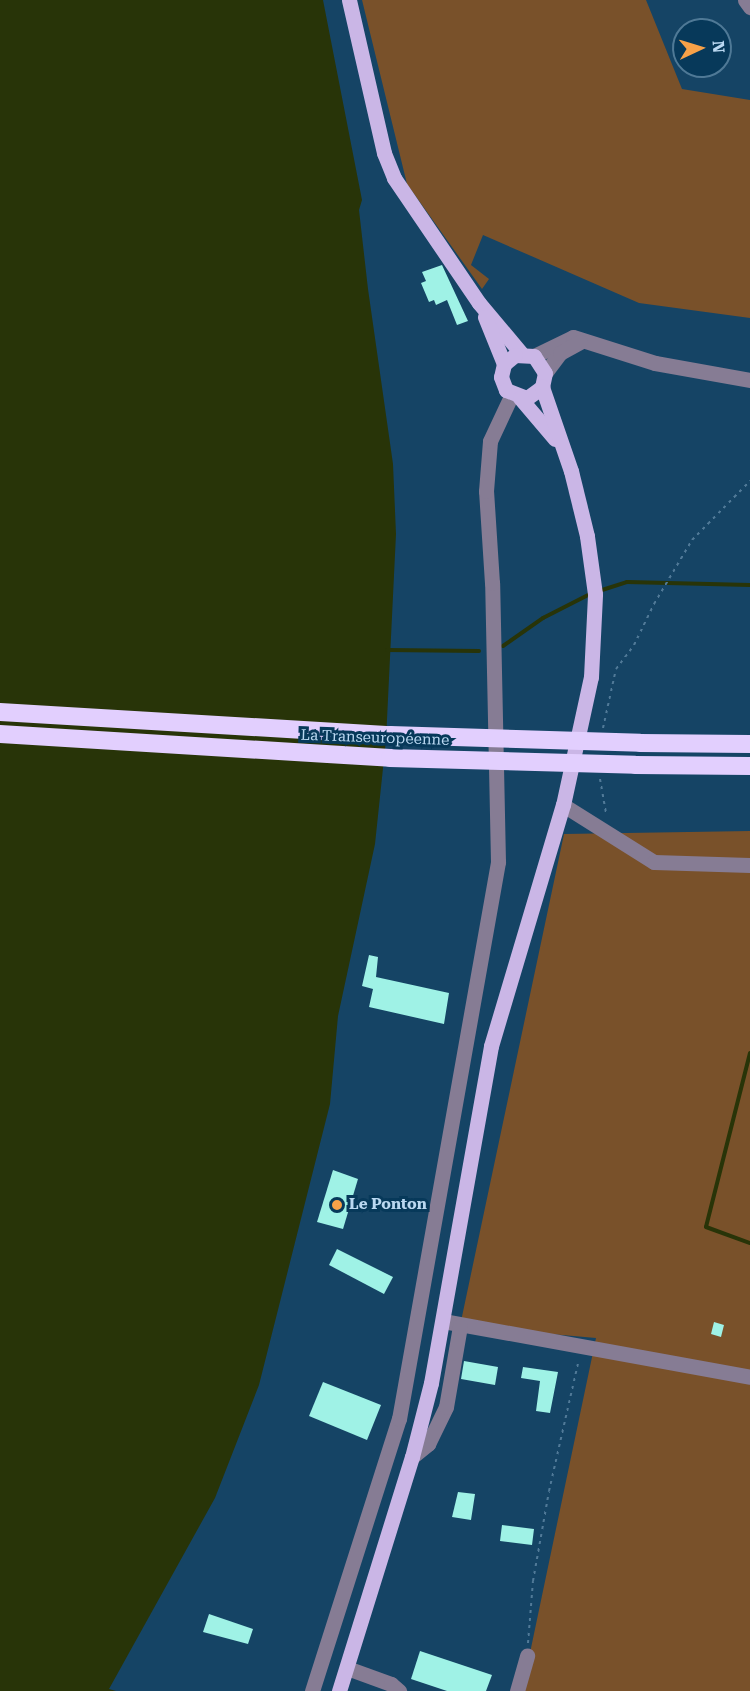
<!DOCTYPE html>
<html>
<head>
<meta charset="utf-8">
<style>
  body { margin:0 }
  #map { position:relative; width:750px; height:1691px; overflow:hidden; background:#154465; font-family:"Roboto Serif",serif }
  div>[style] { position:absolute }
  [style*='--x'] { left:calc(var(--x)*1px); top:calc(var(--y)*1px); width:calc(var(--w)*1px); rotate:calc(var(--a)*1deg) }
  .green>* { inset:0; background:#79512a }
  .water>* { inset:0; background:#283408 }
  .stream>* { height:4px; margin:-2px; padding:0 2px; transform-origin:2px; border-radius:2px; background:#283408 }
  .building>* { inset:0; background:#9ff2e6 }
  .path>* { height:2px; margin-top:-1px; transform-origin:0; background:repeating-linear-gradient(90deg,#517a98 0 3px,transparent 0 7.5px) }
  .minor>* { height:15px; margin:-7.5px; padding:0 7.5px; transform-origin:7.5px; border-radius:7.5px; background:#867c94 }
  .major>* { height:15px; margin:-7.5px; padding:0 7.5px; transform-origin:7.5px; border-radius:7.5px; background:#cab6e6 }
  .highway>* { height:18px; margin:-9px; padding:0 9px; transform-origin:9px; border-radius:9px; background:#e2cffe }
  .highway-bridge>* { height:18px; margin:-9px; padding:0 9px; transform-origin:9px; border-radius:9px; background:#e2cffe }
  .dots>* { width:16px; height:16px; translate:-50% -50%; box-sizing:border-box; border:3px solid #07395a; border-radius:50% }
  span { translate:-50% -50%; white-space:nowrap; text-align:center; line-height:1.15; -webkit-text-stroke:6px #07395a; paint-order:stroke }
  .street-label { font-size:15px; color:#bad8f1 }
  .poi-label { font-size:15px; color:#bad8f1; font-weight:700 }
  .left { translate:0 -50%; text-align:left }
  .north { position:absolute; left:672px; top:18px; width:60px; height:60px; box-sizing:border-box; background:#07395a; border:2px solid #4f7996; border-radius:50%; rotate:86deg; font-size:16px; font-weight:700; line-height:24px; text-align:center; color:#bad8f1 }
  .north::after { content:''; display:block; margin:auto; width:21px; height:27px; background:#f7a148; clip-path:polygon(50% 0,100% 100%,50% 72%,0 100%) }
</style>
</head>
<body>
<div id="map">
  <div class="green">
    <i style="clip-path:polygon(362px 0,646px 0,682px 89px,750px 100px,750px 318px,639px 303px,483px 235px,471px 265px,489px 279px,482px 289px,407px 184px)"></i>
    <i style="clip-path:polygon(750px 831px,750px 1691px,522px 1691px,596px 1338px,460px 1326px,564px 834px)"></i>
  </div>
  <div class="water">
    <i style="clip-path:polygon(0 0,323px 0,362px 200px,359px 210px,368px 289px,393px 464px,396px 534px,386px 740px,375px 844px,338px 1016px,330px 1104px,259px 1385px,215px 1498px,109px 1689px,116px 1691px,0 1691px)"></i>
  </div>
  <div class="stream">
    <i style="--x:599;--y:591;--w:29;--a:-18"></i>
    <i style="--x:627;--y:582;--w:123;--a:1.4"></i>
    <i style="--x:503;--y:646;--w:49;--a:-35"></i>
    <i style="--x:543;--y:618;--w:55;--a:-27"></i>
    <i style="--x:387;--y:650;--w:92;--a:0.6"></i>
    <i style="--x:750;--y:1053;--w:179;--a:104.2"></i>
    <i style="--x:706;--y:1227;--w:47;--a:20"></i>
  </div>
  <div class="building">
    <i style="clip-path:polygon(442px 265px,468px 321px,457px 325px,447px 300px,436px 305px,434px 300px,429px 302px,421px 283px,426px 281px,422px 272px)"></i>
    <i style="clip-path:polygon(369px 955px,378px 957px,376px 977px,449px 993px,444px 1024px,369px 1007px,373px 989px,362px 986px)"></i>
    <i style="clip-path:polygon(333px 1170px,358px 1179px,343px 1229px,317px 1222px)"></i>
    <i style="clip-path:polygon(337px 1249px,393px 1277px,384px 1294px,329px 1265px)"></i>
    <i style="clip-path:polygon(714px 1322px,724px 1325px,721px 1337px,711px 1334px)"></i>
    <i style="clip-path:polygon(464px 1361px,498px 1367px,495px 1385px,461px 1379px)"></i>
    <i style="clip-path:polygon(523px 1367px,558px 1372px,550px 1413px,536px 1411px,540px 1381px,521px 1378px)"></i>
    <i style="clip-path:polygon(323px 1382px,381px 1405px,367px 1440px,309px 1416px)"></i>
    <i style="clip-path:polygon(458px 1492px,475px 1494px,471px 1520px,452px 1517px)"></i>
    <i style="clip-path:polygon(502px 1525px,534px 1529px,532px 1545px,500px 1541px)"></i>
    <i style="clip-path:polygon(209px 1614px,253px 1629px,248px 1644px,203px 1632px)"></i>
    <i style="clip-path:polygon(420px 1651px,492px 1675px,486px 1691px,447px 1691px,411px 1679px)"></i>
  </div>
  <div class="path">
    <i style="--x:603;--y:728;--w:60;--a:-77.6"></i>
    <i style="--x:616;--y:669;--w:30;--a:-53"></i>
    <i style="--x:634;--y:645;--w:46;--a:-64"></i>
    <i style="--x:654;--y:604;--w:74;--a:-59.3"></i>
    <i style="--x:692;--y:540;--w:83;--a:-45.5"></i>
    <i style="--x:600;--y:779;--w:36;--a:80"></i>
    <i style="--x:528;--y:1643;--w:62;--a:-85.4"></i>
    <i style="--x:533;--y:1581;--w:91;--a:-79.9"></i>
    <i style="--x:549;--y:1491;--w:135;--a:-77.2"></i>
  </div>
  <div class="minor">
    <i style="--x:745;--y:0;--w:9;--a:54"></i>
    <i style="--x:534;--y:356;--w:43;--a:-26"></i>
    <i style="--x:573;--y:337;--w:86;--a:17.6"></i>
    <i style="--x:655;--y:363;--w:97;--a:10.1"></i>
    <i style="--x:545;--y:373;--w:25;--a:-53"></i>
    <i style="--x:560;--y:353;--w:23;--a:-29"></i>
    <i style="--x:563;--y:805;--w:107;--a:32.1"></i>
    <i style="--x:654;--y:862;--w:96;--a:1.8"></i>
    <i style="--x:443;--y:1321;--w:312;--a:10.3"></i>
    <i style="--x:412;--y:1457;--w:21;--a:-39"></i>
    <i style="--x:428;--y:1444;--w:41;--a:-64.1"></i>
    <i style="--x:446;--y:1407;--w:82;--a:-80.2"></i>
    <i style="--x:347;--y:1668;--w:47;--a:20"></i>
    <i style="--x:391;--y:1684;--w:11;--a:41"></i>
    <i style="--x:312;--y:1691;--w:286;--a:-72.3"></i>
    <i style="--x:399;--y:1419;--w:566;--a:-79.92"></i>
    <i style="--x:498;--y:862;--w:279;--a:-91.2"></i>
    <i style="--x:492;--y:583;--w:92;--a:-93.7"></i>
    <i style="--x:486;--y:491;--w:50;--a:-85.4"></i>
    <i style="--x:490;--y:441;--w:52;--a:-64.9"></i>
    <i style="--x:517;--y:1691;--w:37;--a:-74"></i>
  </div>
  <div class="major">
    <i style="--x:349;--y:0;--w:157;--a:77.1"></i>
    <i style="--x:384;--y:153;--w:27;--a:68"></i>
    <i style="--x:394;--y:178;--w:151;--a:55.8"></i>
    <i style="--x:479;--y:303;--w:65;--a:50"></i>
    <i style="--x:485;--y:317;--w:51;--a:68"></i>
    <i style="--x:504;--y:364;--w:13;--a:103"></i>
    <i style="--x:501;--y:377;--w:14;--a:69"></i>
    <i style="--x:506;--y:390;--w:22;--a:21"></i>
    <i style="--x:527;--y:398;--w:19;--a:-36"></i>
    <i style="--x:542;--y:387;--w:14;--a:-78"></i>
    <i style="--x:545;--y:373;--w:20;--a:-123"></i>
    <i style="--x:534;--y:356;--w:19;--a:-177"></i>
    <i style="--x:515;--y:355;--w:14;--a:141"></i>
    <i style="--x:520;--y:398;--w:54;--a:49.5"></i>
    <i style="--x:339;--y:1691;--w:245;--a:-72.7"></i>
    <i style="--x:412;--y:1457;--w:76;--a:-75.6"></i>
    <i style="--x:431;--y:1383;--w:342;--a:-79.9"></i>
    <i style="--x:491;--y:1046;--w:252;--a:-73.4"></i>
    <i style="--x:563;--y:805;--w:131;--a:-77.7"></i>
    <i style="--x:591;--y:677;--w:83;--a:-87.2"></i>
    <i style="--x:595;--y:594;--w:59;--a:-97.9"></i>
    <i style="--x:587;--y:536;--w:67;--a:-103.8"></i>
    <i style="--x:571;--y:471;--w:89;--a:-109"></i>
  </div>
  <div class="highway">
    <i style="--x:640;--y:743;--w:110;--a:0.5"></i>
    <i style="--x:635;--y:765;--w:115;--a:0.5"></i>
  </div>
  <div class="highway-bridge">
    <i style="--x:0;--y:712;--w:391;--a:3.4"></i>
    <i style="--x:390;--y:735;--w:250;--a:1.8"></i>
    <i style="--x:0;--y:734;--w:391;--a:3.5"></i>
    <i style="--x:390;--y:758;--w:245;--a:1.6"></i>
  </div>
  <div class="dots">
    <i style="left:337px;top:1205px;background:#f7a148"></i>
  </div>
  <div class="street-label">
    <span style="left:375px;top:738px;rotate:2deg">La Transeuropéenne</span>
  </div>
  <div class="poi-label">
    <span class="left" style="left:349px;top:1205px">Le Ponton</span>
  </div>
  <div class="north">N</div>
</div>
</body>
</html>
